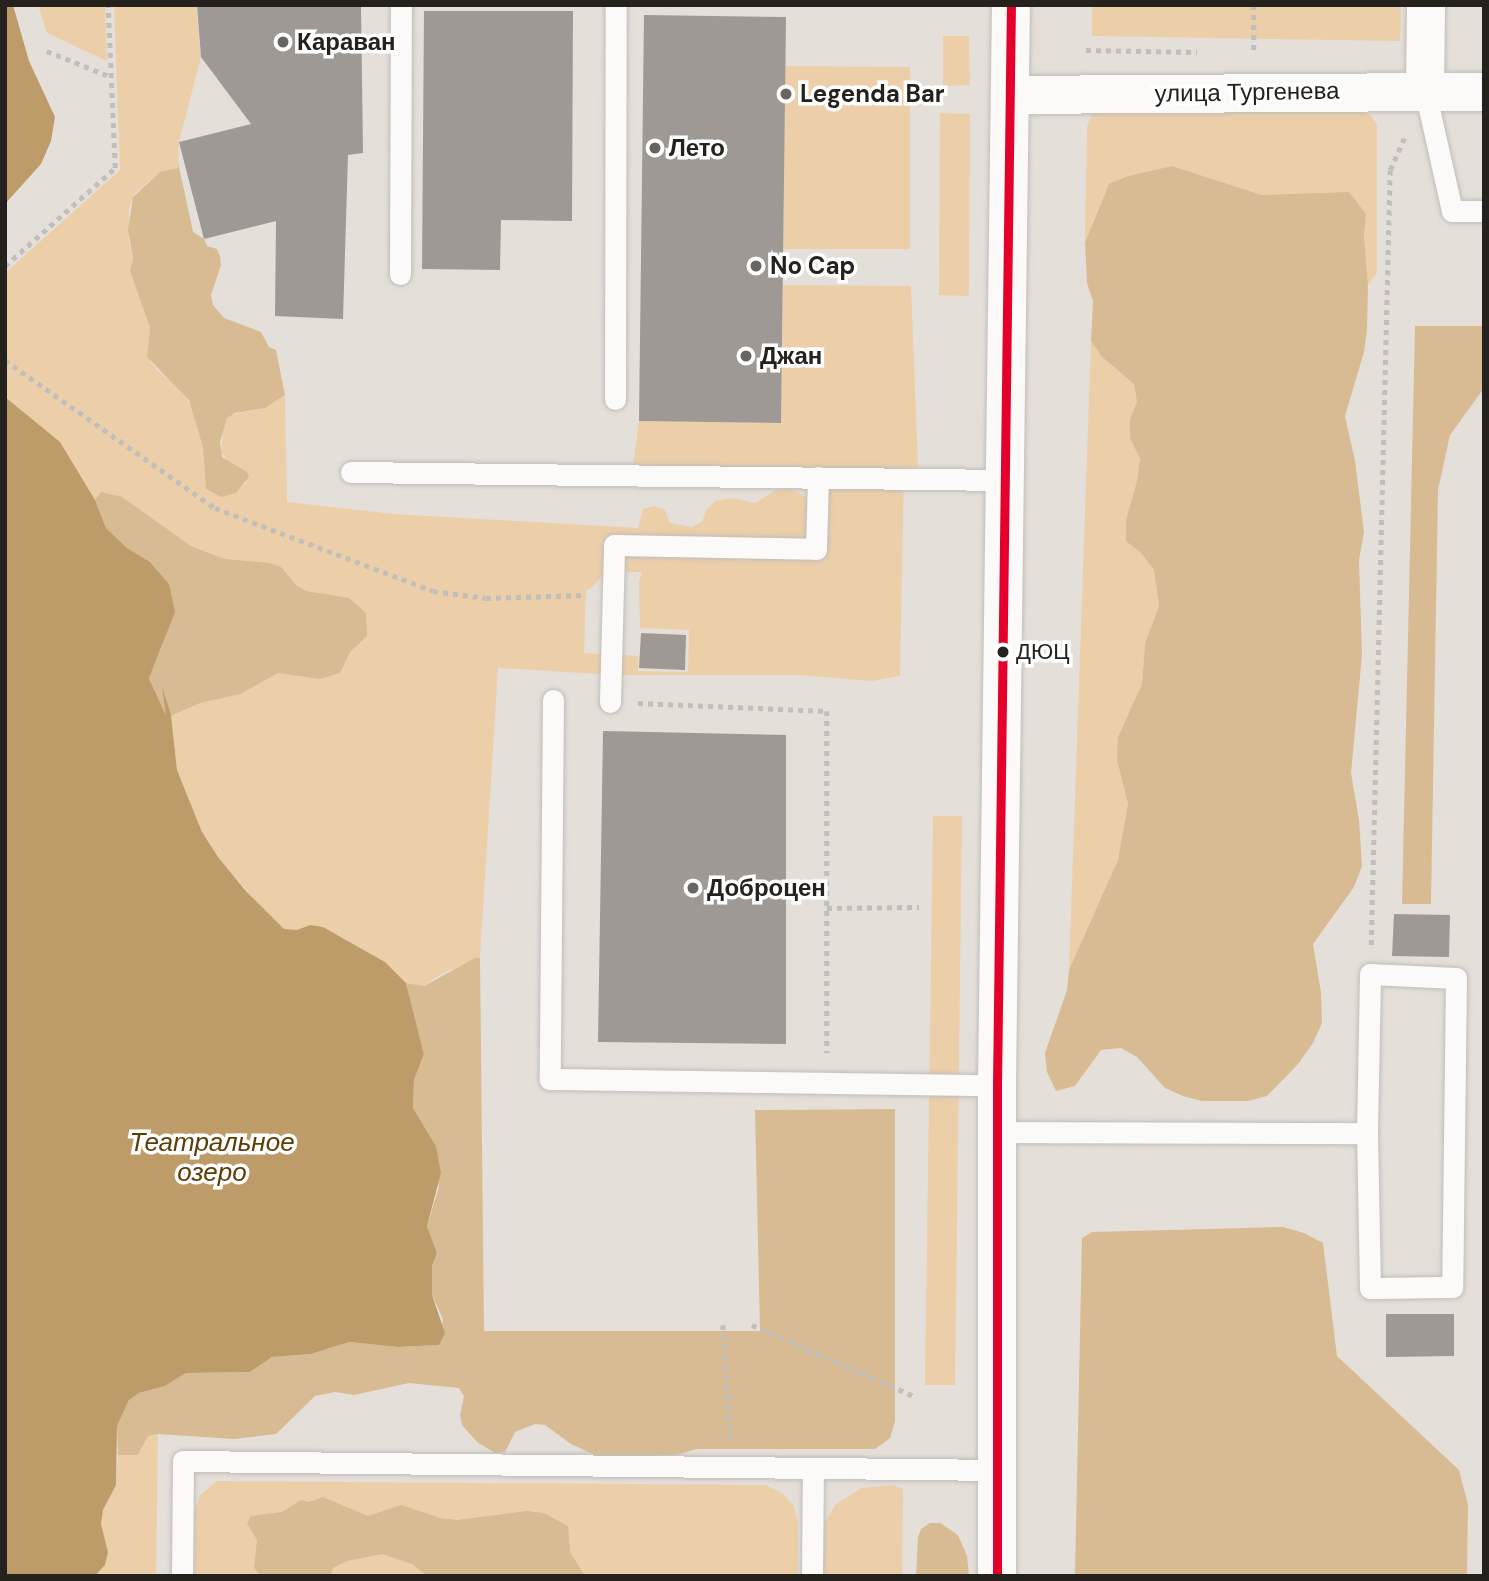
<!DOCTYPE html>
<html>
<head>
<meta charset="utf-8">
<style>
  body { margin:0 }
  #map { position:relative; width:1489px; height:1581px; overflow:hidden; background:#e5dfd9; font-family:"DM Sans",sans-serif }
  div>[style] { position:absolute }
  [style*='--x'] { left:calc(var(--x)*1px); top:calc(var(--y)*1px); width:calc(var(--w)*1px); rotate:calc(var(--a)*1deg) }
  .green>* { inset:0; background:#eccfa9 }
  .forest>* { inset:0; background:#d8bb92 }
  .water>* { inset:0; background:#be9c69 }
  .building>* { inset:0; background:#9e9994 }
  .path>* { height:4.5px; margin-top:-2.25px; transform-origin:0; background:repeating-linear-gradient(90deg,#c0bfbc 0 5px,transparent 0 10px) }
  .roads { filter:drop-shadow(0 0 2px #c1bdb8) drop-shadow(0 0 2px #c1bdb8) }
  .lane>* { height:21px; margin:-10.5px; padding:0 10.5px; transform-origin:10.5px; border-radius:10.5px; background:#fbfaf9 }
  .street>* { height:38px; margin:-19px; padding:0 19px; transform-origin:19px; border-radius:19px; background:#fbfaf9 }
  .secondary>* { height:38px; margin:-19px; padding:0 19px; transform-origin:19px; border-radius:19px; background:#fbfaf9 }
  .bus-1>* { height:9px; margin:-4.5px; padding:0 4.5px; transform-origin:4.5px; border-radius:4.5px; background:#e4002b }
  .dots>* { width:19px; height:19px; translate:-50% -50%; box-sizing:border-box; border:4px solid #fff; border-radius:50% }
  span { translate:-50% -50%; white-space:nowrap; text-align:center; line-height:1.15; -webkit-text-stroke:7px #fff; paint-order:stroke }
  .bus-label { font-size:22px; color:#25221d }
  .left { translate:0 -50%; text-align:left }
  .poi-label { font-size:24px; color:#25221d; font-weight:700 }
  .street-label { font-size:24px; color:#25221d }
  .water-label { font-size:26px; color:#5d3d03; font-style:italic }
  .frame { position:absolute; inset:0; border:7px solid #25221d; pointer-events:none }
</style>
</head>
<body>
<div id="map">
  <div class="green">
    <i style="clip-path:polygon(38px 5px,105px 5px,107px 61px,47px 33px)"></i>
    <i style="clip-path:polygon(evenodd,114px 5px,196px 5px,201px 57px,179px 142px,178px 168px,160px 172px,135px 193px,129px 209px,129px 242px,133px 259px,130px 271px,150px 328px,147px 357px,157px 370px,184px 392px,198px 422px,204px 452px,241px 488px,247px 482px,239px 467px,230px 464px,221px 452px,224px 423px,230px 415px,265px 408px,285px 395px,287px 502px,394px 514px,638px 528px,643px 509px,654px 506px,665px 510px,670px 523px,692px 527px,702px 522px,707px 509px,715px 501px,733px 498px,755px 503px,776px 490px,791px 489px,808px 498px,818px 473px,632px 473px,639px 421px,781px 423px,783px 285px,911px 286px,918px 467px,904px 468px,900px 676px,872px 681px,798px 675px,617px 675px,498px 668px,480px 958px,441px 974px,424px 986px,406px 983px,385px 962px,336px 934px,310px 925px,297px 930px,284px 930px,272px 920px,218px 857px,202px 832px,177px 770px,171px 715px,127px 548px,18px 408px,5px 397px,5px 273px,120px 170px,114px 5px,642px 572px,639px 582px,640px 628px,689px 630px,688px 672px,638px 671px,638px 656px,584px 653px,586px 590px,590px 589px,605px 573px,642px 572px)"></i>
    <i style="clip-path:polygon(1092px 5px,1401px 5px,1400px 41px,1092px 36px)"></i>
    <i style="clip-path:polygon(943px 36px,969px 36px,970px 85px,943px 86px)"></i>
    <i style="clip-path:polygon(785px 66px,910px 67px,910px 249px,783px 249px)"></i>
    <i style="clip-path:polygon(1094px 109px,1360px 110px,1370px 115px,1377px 124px,1377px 273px,1368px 285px,1364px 236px,1366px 214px,1305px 195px,1263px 195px,1172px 166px,1128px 176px,1101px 202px,1096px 222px,1085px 243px,1087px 127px)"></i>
    <i style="clip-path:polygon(940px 113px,970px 114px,969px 296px,939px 295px)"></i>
    <i style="clip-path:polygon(1091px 341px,1102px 357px,1134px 384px,1137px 402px,1130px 419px,1130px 438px,1140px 459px,1137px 481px,1126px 519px,1141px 553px,1154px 570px,1159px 606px,1145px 643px,1142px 684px,1118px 737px,1128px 803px,1118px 860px,1069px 970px)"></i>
    <i style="clip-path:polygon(933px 816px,962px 816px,955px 1385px,925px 1385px)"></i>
    <i style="clip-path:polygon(158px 1434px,156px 1576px,95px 1576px,105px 1565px,108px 1552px,101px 1524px,103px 1510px,116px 1485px,118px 1455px,138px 1455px,148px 1436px)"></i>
    <i style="clip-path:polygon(217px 1481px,766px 1485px,783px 1494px,794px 1506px,798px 1523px,798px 1576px,195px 1576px,195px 1508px,201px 1494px)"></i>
    <i style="clip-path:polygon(893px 1485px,903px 1489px,902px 1576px,821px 1576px,821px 1529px,835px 1505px,861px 1488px)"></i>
  </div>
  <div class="forest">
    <i style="clip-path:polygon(178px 162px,193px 232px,204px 239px,207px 246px,217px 249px,220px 256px,221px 265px,211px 295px,213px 305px,224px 318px,261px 332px,269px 347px,276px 350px,285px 395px,265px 408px,235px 413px,227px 418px,220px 442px,222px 457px,247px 472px,249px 477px,236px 493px,221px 497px,206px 489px,203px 447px,189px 400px,147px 357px,150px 328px,130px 271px,133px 258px,128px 230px,133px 197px,160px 172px,178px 168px)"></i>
    <i style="clip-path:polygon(1172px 166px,1262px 195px,1349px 192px,1366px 214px,1364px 236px,1368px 285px,1367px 330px,1364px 352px,1345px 416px,1355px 461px,1364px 532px,1359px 560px,1362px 655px,1351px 773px,1359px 820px,1362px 866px,1354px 887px,1313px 944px,1321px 992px,1322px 1023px,1313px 1043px,1298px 1064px,1267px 1096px,1248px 1101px,1202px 1101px,1183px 1096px,1165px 1088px,1137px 1057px,1121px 1048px,1101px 1050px,1075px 1086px,1056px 1091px,1047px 1072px,1045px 1053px,1067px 990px,1069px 970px,1118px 860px,1128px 803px,1117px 760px,1118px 737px,1142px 684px,1145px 643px,1159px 606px,1154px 570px,1141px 553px,1126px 541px,1126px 519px,1137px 481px,1140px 459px,1130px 438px,1130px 419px,1137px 402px,1134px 384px,1102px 357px,1091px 341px,1093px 301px,1087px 283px,1085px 243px,1109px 184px,1128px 176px)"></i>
    <i style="clip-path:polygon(1415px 326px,1484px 326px,1484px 388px,1450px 435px,1438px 490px,1431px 904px,1402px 904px)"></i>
    <i style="clip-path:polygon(101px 492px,122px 497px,191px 546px,224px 559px,270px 563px,281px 567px,296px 585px,306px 591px,349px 598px,366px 613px,367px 636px,350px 652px,340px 673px,320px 679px,278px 673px,240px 694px,200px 703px,166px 718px,149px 677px,165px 638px,169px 584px,150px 562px,127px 548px,106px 528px,95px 500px)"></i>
    <i style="clip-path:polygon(475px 958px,480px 958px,484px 1331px,760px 1331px,755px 1110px,895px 1109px,895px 1421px,890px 1438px,875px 1449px,697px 1449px,676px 1455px,599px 1457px,571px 1444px,545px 1425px,535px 1424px,515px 1432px,505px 1452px,495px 1453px,477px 1442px,462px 1425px,460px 1415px,464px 1396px,459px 1388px,409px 1383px,354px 1395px,335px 1392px,315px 1396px,276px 1434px,234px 1439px,158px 1434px,148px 1436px,138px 1455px,118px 1455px,117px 1426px,129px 1400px,139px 1393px,165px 1386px,186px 1373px,250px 1372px,272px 1357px,311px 1354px,349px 1342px,398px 1347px,439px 1345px,443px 1319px,432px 1295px,432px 1266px,437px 1253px,427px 1226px,439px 1187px,436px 1146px,413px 1108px,414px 1080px,424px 1054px,406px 983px,424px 986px)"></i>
    <i style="clip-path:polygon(1283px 1227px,1304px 1233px,1323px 1243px,1337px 1356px,1459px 1470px,1468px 1505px,1467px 1576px,1075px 1576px,1082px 1238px,1092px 1232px)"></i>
    <i style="clip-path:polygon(323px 1497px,368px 1516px,401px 1505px,440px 1518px,457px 1520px,527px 1511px,544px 1513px,568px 1526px,570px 1552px,585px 1576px,427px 1576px,412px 1564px,382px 1554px,347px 1561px,333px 1568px,330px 1576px,261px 1576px,254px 1568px,257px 1540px,247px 1523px,251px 1516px,282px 1512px,301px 1500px,309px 1502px)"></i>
    <i style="clip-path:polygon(930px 1523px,940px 1523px,958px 1535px,967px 1556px,969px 1576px,916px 1576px,918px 1537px,921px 1529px)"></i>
  </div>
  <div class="water">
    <i style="clip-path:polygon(5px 5px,13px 5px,29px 61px,55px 117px,51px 141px,41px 164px,5px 204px)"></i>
    <i style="clip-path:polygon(5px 397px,60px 442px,95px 500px,106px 528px,127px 548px,150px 562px,169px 584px,175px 612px,149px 678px,166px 716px,162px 687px,171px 715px,177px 770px,202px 832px,218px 857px,245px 890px,284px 929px,297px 930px,310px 925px,323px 927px,385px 962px,406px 983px,424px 1054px,414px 1080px,413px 1108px,436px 1146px,441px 1173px,427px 1226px,437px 1253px,432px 1266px,432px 1295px,445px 1333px,439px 1345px,398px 1347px,349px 1342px,311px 1354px,272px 1357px,250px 1372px,186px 1373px,165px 1386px,139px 1393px,129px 1400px,117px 1426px,116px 1485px,103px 1510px,101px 1524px,108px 1552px,105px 1565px,95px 1576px,5px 1576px)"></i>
  </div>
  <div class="building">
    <i style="clip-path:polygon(197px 5px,361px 5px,363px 153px,348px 155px,343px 319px,275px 316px,276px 221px,204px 239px,179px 142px,251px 124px,201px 57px)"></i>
    <i style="clip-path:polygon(424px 11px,573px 11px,572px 221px,501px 220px,500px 270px,422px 269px)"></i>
    <i style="clip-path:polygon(644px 15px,786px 17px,781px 423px,639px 421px)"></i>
    <i style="clip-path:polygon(641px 633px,686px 635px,685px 670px,639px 668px)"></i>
    <i style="clip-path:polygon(603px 731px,786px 735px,786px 1044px,598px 1042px)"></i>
    <i style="clip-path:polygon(1394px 914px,1450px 915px,1449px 957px,1392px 956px)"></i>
    <i style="clip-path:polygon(1386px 1314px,1454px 1314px,1454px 1356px,1386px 1357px)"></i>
  </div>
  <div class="path">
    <i style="--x:1254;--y:5;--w:49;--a:90"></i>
    <i style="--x:1086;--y:50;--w:111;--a:1"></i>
    <i style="--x:47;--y:51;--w:69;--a:22.1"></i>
    <i style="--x:5;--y:266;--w:147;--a:-41.7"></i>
    <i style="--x:115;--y:168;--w:163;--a:-92.5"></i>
    <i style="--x:5;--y:360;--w:257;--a:35.2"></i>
    <i style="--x:215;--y:508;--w:233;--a:20.8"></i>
    <i style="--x:433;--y:591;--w:53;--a:7.5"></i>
    <i style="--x:486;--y:598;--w:100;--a:-1.7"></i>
    <i style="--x:638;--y:703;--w:189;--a:2.4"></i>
    <i style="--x:827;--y:711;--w:342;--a:90"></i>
    <i style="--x:827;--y:908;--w:92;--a:-0.6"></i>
    <i style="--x:1371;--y:945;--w:775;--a:-88.6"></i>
    <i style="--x:1390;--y:170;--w:35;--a:-66"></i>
    <i style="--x:723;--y:1325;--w:114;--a:86"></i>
    <i style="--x:752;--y:1325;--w:177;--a:23.7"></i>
  </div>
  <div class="roads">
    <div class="lane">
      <i style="--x:1425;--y:91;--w:123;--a:77.3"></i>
      <i style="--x:1452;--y:211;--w:32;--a:0"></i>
      <i style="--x:400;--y:274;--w:269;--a:-89.8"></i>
      <i style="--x:615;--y:399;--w:394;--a:-89.9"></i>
      <i style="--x:351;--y:472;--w:655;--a:0.7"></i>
      <i style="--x:553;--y:700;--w:379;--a:90.5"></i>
      <i style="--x:550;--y:1079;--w:447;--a:0.8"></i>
      <i style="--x:610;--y:702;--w:157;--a:-88.5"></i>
      <i style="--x:614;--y:545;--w:202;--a:1.1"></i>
      <i style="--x:816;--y:549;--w:72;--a:-88.4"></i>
      <i style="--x:1370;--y:974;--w:86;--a:2.7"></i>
      <i style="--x:1456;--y:978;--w:309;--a:90.7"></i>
      <i style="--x:1452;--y:1287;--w:82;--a:179.3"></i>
      <i style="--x:1370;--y:1288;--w:155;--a:-91.1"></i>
      <i style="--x:1367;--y:1133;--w:159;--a:-88.9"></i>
      <i style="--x:999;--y:1132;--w:368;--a:0.2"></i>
      <i style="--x:182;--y:1576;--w:115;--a:-89.5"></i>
      <i style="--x:183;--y:1461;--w:815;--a:0.63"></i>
      <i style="--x:812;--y:1576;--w:108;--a:-89.5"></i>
    </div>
    <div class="street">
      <i style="--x:1425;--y:91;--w:86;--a:-89.3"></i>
      <i style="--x:1010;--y:95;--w:474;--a:-0.4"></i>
    </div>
    <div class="secondary">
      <i style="--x:997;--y:1576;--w:491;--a:-90"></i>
      <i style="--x:997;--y:1085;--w:1080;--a:-89.26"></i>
    </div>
  </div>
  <div class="bus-1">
    <i style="--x:997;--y:1576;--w:491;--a:-90"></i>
    <i style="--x:997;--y:1085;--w:1080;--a:-89.26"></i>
  </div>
  <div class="dots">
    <i style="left:283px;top:42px;background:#68645f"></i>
    <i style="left:786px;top:94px;background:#68645f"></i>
    <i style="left:655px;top:148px;background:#68645f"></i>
    <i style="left:756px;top:266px;background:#68645f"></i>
    <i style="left:746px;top:356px;background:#68645f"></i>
    <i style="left:1003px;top:652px;background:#25221d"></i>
    <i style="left:693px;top:888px;background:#68645f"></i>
  </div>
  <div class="bus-label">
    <span class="left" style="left:1016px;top:652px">ДЮЦ</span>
  </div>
  <div class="poi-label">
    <span class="left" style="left:297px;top:42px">Караван</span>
    <span class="left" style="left:800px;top:94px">Legenda Bar</span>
    <span class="left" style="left:669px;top:148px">Лето</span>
    <span class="left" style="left:770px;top:266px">No Cap</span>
    <span class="left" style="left:760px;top:356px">Джан</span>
    <span class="left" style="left:707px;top:888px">Доброцен</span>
  </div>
  <div class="street-label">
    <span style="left:1247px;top:92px;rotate:-1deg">улица Тургенева</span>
  </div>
  <div class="water-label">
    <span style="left:212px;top:1158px">Театральное<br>озеро</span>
  </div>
  <div class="frame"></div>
</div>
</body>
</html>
